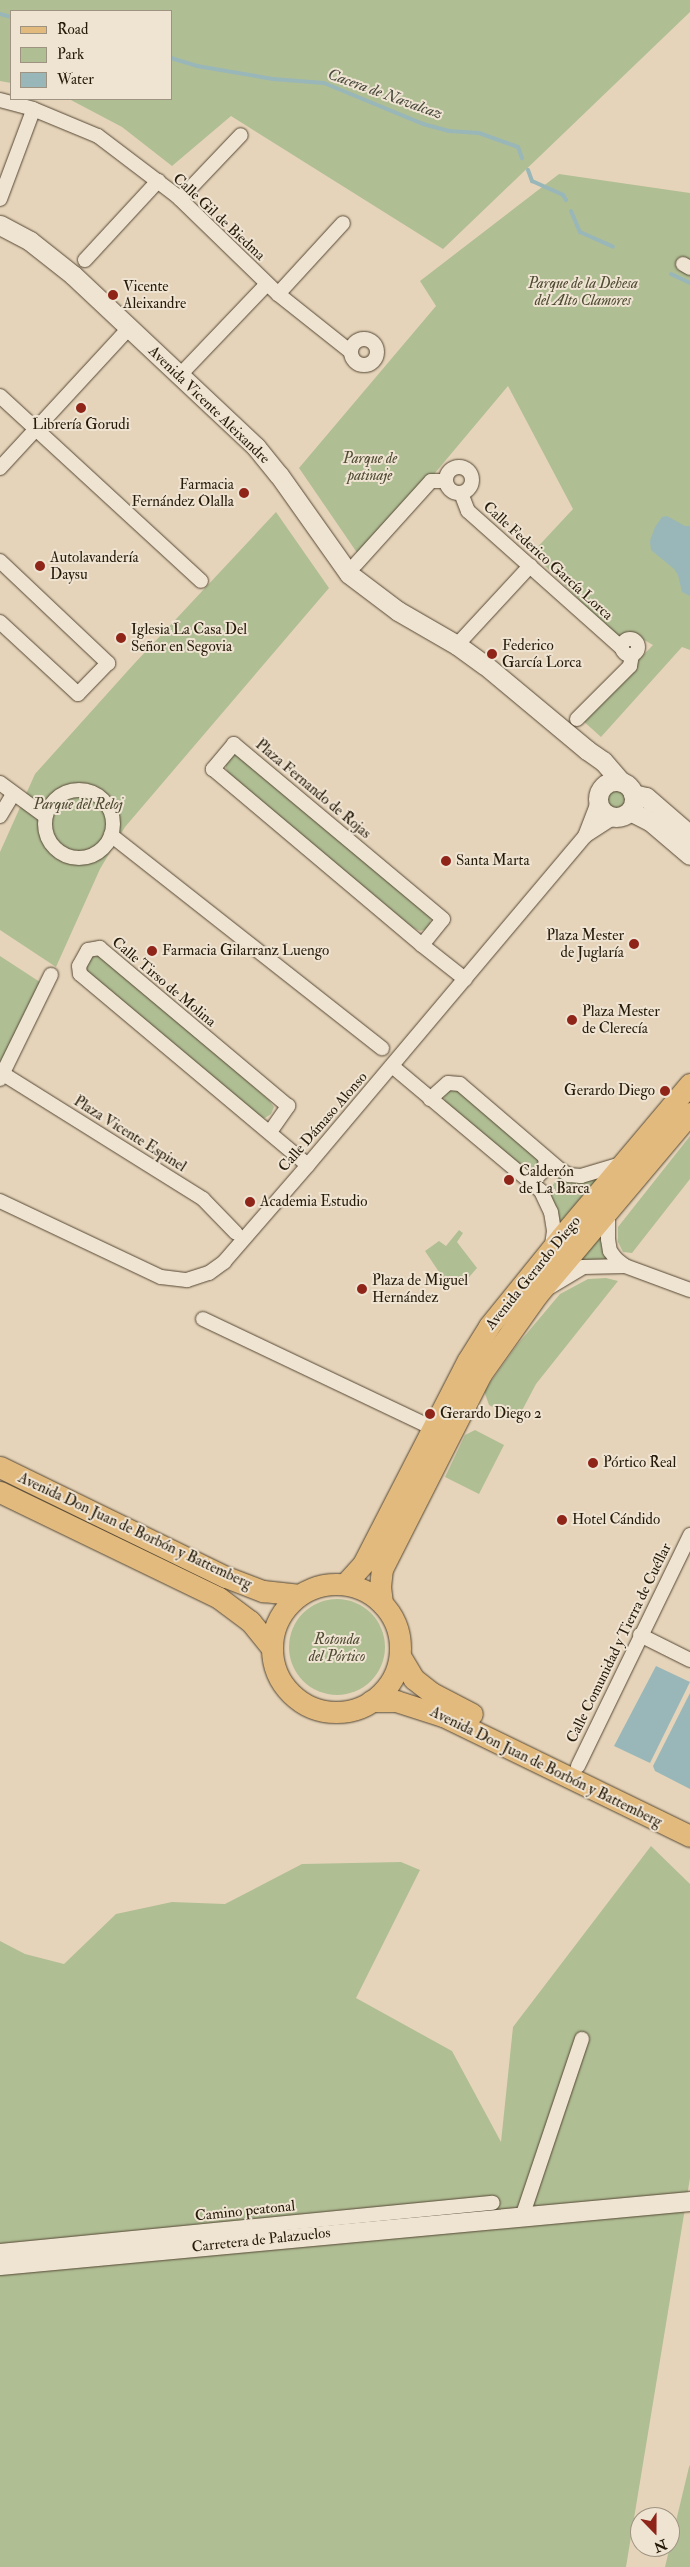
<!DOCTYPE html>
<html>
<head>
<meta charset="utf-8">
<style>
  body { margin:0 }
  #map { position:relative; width:690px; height:2567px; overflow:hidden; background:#e6d4ba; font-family:"IM FELL Double Pica",serif }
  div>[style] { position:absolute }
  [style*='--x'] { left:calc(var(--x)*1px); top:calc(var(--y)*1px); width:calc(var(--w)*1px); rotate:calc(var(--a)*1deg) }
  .green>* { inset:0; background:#b0be94 }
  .round { border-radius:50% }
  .water>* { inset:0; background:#99b7b8 }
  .stream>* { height:4px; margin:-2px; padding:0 2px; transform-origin:2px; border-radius:2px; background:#99b7b8 }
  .roads { filter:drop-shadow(0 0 1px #554834) drop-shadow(0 0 1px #554834) }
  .street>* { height:14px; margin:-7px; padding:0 7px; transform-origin:7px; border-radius:7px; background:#efe3d2 }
  .street>.ring { margin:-7px; padding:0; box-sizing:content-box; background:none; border:14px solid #efe3d2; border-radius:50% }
  .secondary>* { height:19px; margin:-9.5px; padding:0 9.5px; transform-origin:9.5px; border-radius:9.5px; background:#efe3d2 }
  .secondary>.ring { margin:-9.5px; padding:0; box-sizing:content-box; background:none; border:19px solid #efe3d2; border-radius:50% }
  .primary>* { height:21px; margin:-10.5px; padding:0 10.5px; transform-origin:10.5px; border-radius:10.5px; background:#e3ba7d }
  .primary>.ring { margin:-10.5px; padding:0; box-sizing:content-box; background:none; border:21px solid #e3ba7d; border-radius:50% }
  .dots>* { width:14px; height:14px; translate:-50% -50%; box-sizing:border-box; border:2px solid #efe3d2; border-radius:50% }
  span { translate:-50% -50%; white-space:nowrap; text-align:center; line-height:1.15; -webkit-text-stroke:4px #efe3d2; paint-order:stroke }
  .street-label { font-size:15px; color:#251908 }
  .park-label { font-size:15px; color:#4f4b32; font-style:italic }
  .poi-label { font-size:15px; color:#251908 }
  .left { translate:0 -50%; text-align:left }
  .right { translate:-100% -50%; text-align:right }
  .water-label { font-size:16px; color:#48483d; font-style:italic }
  .legend { position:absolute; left:10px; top:10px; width:162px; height:90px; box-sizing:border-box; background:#efe3d2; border:1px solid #9e9281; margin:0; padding:6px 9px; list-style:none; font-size:15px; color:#251908 }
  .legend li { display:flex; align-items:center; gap:10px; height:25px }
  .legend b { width:25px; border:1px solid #9e9281 }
  .north { position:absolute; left:630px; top:2507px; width:50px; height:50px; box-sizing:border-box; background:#efe3d2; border:1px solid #9e9281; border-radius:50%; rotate:158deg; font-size:14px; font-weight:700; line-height:20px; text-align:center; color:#251908 }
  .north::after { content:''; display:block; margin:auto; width:18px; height:22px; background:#8f2418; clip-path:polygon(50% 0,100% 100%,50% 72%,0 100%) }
</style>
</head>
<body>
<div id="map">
  <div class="green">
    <i style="clip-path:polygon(0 0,690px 0,690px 12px,443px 249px,231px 116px,172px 166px,122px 127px,69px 99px,171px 99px,171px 11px,11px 11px,11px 83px,0 81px)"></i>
    <i style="clip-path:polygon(559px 174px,690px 193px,690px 650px,682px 647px,601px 737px,581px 719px,653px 645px,628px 631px,619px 639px,532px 553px,573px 509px,508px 386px,362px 560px,299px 468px,436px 306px,420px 281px)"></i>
    <i style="clip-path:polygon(276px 512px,329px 588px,125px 827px,100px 869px,56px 967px,0 930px,0 852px,35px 774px,133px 665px)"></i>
    <i style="clip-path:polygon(235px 755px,242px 756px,431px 916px,430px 924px,427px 929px,420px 931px,412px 927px,232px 777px,227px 771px,225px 764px,228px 757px)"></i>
    <i class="round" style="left:605px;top:789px;width:22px;height:22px"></i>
    <i style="clip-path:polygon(96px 955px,106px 960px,269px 1100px,274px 1107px,271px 1114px,265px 1118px,258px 1117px,90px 975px,85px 966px,88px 959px)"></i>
    <i style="clip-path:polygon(0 956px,46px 986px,0 1066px)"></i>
    <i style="clip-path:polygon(452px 1088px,456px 1088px,538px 1160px,537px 1166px,527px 1172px,445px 1103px,444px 1097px)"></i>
    <i style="clip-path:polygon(690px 1136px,690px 1179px,632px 1253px,623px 1252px,618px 1242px,618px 1227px)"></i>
    <i style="clip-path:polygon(560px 1176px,599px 1177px,559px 1223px,557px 1207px,547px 1192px)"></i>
    <i style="clip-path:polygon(459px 1230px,463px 1233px,457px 1242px,477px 1268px,463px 1284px,448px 1281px,443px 1287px,439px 1281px,443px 1278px,425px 1251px,439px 1241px,446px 1246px)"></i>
    <i style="clip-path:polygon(599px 1234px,603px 1249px,609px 1260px,583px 1261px,579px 1257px)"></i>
    <i style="clip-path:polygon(606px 1278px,618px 1281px,536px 1384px,517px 1420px,489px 1405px,484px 1391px,517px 1345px,560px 1294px,588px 1279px)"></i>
    <i style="clip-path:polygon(475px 1430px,504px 1445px,479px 1494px,445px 1477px,465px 1435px)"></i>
    <i class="round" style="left:289px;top:1599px;width:96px;height:96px"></i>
    <i style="clip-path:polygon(651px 1846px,690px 1884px,690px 2178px,626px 2567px,0 2567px,0 1941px,25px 1954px,64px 1964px,116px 1914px,172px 1902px,225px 1904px,302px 1864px,401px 1862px,420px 1870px,356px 1998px,452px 2051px,501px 2142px,513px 2027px)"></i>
    <i style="clip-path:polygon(690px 2465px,690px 2567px,665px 2567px,689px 2467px)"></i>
  </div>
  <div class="water">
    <i style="clip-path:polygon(667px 516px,685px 526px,690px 526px,690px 596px,682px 592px,678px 575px,674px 569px,651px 550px,650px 541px,655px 527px,662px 517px)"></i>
    <i style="clip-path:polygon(656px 1666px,690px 1682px,650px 1763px,614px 1746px)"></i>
    <i style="clip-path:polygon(690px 1693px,690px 1789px,655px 1771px,653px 1766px)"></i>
  </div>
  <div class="stream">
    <i style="--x:0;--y:14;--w:11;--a:15"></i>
    <i style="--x:171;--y:58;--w:27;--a:17"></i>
    <i style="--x:197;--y:66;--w:77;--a:9.7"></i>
    <i style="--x:273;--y:79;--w:51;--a:4.5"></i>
    <i style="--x:324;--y:83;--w:107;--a:22.5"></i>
    <i style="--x:423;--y:124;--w:27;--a:15"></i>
    <i style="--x:449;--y:131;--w:30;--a:4"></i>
    <i style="--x:479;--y:133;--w:41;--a:19.7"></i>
    <i style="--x:518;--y:147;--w:12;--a:70"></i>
    <i style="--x:528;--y:170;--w:12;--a:70"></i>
    <i style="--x:532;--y:181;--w:34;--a:24"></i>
    <i style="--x:563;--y:195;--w:6;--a:59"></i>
    <i style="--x:571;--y:211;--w:23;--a:67"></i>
    <i style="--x:580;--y:232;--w:36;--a:24"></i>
    <i style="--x:671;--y:274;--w:21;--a:25"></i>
  </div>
  <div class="roads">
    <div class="street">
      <i style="--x:0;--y:100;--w:34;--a:15"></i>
      <i style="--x:33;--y:109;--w:70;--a:22.6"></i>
      <i style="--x:98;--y:136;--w:99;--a:37.2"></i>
      <i style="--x:177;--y:196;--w:141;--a:44.1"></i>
      <i style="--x:278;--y:294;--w:93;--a:38.5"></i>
      <i style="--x:0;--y:199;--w:89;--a:-69.5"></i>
      <i style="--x:180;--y:199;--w:88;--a:-46.4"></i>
      <i style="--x:85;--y:260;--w:108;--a:-47.3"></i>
      <i style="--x:683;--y:264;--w:8;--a:30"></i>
      <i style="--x:278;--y:294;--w:96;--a:-47.5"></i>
      <i class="ring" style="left:351px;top:339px;width:12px;height:12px"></i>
      <i style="--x:180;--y:375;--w:126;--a:-46.3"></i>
      <i style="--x:0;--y:396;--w:273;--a:42.6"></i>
      <i class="ring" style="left:446px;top:467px;width:12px;height:12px"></i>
      <i style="--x:0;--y:468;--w:190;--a:-47.3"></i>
      <i style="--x:461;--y:493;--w:19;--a:69"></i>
      <i style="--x:468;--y:511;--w:206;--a:41.7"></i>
      <i style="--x:0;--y:561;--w:149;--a:43.4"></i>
      <i style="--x:108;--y:663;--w:43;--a:134.1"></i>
      <i style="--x:78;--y:694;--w:106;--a:-137.3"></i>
      <i style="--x:356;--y:564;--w:112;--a:-47.9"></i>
      <i style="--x:431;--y:481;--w:14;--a:0"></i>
      <i class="ring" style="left:622px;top:639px;width:2px;height:2px"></i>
      <i style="--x:457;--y:645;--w:108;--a:-47.3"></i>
      <i style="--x:577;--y:719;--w:75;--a:-45"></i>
      <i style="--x:630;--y:666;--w:11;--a:-80"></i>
      <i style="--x:0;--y:783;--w:56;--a:36.3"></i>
      <i class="ring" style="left:45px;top:790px;width:54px;height:54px"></i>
      <i style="--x:0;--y:816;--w:26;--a:-59"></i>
      <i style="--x:111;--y:835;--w:345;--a:38.2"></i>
      <i style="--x:585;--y:836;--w:36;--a:-69"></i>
      <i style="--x:422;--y:945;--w:33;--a:-51"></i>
      <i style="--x:443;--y:919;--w:273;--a:-140.1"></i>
      <i style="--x:234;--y:744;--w:33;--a:130"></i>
      <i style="--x:213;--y:769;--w:273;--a:40.1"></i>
      <i style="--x:422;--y:945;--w:55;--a:38.3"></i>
      <i style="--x:392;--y:1066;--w:194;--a:40"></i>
      <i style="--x:541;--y:1191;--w:23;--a:65"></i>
      <i style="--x:551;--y:1212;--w:19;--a:81"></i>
      <i style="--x:554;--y:1231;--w:15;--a:98"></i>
      <i style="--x:0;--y:1072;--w:239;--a:32"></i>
      <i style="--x:203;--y:1199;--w:47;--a:45.9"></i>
      <i style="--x:0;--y:1079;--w:116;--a:-63.9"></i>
      <i style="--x:430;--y:1099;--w:24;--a:-42"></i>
      <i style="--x:448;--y:1083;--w:12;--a:5"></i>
      <i style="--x:460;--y:1084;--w:130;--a:40.6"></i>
      <i style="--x:559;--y:1169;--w:12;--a:31"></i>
      <i style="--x:569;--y:1175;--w:12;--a:5"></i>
      <i style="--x:581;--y:1176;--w:42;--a:-16.7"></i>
      <i style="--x:270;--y:1132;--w:32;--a:-55"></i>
      <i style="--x:288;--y:1106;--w:246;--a:-140"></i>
      <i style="--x:100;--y:948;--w:12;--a:171"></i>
      <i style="--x:88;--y:950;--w:18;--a:119"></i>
      <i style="--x:79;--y:966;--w:8;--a:83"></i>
      <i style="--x:80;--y:974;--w:297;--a:40"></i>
      <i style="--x:527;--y:1179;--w:11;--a:-15"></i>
      <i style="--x:538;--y:1176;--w:7;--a:-45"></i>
      <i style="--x:543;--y:1171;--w:10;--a:-73"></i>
      <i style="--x:546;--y:1161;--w:5;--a:-112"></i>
      <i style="--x:0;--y:1201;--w:178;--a:25.3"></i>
      <i style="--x:161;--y:1277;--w:26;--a:7"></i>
      <i style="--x:187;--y:1280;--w:23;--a:-18"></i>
      <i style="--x:209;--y:1273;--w:19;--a:-36"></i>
      <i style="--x:224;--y:1262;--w:128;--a:-49.1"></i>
      <i style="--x:308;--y:1165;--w:430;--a:-49.9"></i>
      <i style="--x:585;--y:836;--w:35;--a:-33"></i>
      <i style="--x:608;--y:1210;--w:29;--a:90"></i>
      <i style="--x:608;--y:1239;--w:12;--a:81"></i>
      <i style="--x:610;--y:1251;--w:10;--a:53"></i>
      <i style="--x:616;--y:1259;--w:11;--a:38"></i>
      <i style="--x:625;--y:1266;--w:69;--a:20.3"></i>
      <i style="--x:550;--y:1287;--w:39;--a:-31"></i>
      <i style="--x:583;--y:1267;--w:42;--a:-1.4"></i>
      <i style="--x:203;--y:1319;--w:255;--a:25.4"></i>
      <i style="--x:640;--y:1635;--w:56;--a:26.6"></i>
      <i style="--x:578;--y:1766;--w:257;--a:-64.1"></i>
      <i style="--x:522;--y:2217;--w:188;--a:-71.4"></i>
      <i style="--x:0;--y:2251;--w:495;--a:-5.6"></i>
    </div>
    <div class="secondary">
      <i style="--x:0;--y:225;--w:34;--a:28"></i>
      <i style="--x:30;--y:241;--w:55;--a:38.3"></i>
      <i style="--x:73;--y:275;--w:251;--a:43.2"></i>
      <i style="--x:256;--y:447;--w:36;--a:51"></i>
      <i style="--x:279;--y:475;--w:121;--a:54.7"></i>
      <i style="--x:349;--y:574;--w:61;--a:37.1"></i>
      <i style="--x:398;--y:611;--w:68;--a:30"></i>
      <i style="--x:457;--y:645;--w:34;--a:36"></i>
      <i style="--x:485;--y:665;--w:133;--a:39.8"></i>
      <i style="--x:587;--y:750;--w:19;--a:35"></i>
      <i style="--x:603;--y:761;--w:28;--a:49"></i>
      <i class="ring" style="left:598px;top:781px;width:17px;height:17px"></i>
      <i style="--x:633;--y:794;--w:13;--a:13"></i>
      <i style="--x:646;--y:797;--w:58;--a:40.8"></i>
      <i style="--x:630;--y:811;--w:22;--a:27"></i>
      <i style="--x:650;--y:821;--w:52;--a:40.4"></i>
      <i style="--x:0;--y:2265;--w:693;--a:-5.3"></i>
    </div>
    <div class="primary">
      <i style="--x:0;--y:1467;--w:251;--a:26"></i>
      <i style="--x:226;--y:1577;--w:40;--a:21"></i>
      <i style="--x:263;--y:1591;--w:37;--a:6"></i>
      <i style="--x:0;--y:1492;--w:243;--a:25.8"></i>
      <i style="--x:219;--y:1598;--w:39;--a:37"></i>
      <i style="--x:250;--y:1621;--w:33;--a:51"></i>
      <i class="ring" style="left:272px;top:1584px;width:107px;height:107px"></i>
      <i style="--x:345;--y:1584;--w:27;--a:-48"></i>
      <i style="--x:363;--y:1564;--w:229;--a:-62.8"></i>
      <i style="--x:468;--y:1360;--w:40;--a:-58"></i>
      <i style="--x:489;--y:1326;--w:114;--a:-51"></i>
      <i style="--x:561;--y:1237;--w:200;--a:-49.9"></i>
      <i style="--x:382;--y:1603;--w:16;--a:-97"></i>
      <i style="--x:380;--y:1587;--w:18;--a:-84"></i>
      <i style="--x:382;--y:1569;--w:219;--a:-63.1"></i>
      <i style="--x:481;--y:1374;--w:97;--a:-54.7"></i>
      <i style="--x:537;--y:1295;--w:238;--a:-49.9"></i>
      <i style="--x:400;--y:1656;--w:27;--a:59"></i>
      <i style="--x:414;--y:1679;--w:23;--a:38"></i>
      <i style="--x:432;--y:1693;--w:45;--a:27.7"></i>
      <i style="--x:371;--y:1701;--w:25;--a:0"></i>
      <i style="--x:396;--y:1701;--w:49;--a:17.7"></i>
      <i style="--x:443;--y:1716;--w:275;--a:25.9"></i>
    </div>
  </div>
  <div class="dots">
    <i style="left:113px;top:295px;background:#8f2418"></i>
    <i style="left:81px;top:408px;background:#8f2418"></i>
    <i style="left:244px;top:493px;background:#8f2418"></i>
    <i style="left:40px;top:566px;background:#8f2418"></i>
    <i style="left:121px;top:638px;background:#8f2418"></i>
    <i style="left:492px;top:654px;background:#8f2418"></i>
    <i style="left:446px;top:861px;background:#8f2418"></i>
    <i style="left:634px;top:944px;background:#8f2418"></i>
    <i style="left:152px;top:951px;background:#8f2418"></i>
    <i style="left:572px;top:1020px;background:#8f2418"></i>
    <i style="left:665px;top:1091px;background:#8f2418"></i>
    <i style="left:509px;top:1180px;background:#8f2418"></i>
    <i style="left:250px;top:1202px;background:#8f2418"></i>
    <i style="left:362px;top:1289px;background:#8f2418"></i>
    <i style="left:430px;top:1414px;background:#8f2418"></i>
    <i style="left:593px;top:1463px;background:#8f2418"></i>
    <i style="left:562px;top:1520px;background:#8f2418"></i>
  </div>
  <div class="street-label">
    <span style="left:219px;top:217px;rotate:43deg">Calle Gil de Biedma</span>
    <span style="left:209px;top:405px;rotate:44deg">Avenida Vicente Aleixandre</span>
    <span style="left:548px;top:561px;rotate:42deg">Calle Federico García Lorca</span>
    <span style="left:313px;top:789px;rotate:40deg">Plaza Fernando de Rojas</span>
    <span style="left:164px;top:982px;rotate:40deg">Calle Tirso de Molina</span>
    <span style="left:323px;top:1122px;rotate:-49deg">Calle Dámaso Alonso</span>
    <span style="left:130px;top:1134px;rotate:32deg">Plaza Vicente Espinel</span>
    <span style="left:533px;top:1273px;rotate:-51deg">Avenida Gerardo Diego</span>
    <span style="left:135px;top:1531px;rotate:25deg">Avenida Don Juan de Borbón y Battemberg</span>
    <span style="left:619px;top:1643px;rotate:-64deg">Calle Comunidad y Tierra de Cuéllar</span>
    <span style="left:546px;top:1767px;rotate:26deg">Avenida Don Juan de Borbón y Battemberg</span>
    <span style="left:245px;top:2211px;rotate:-6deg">Camino peatonal</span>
    <span style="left:261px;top:2240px;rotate:-6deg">Carretera de Palazuelos</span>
  </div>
  <div class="park-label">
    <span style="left:583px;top:292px">Parque de la Dehesa<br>del Alto Clamores</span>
    <span style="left:370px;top:467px">Parque de<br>patinaje</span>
    <span style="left:78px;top:805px">Parque del Reloj</span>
    <span style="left:337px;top:1648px">Rotonda<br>del Pórtico</span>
  </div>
  <div class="poi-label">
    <span class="left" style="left:123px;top:295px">Vicente<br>Aleixandre</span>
    <span style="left:81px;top:425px">Librería Gorudi</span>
    <span class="right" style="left:234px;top:493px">Farmacia<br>Fernández Olalla</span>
    <span class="left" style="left:50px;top:566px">Autolavandería<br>Daysu</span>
    <span class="left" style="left:131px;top:638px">Iglesia La Casa Del<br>Señor en Segovia</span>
    <span class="left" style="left:502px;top:654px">Federico<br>García Lorca</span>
    <span class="left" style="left:456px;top:861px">Santa Marta</span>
    <span class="right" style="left:624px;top:944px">Plaza Mester<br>de Juglaría</span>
    <span class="left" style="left:162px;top:951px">Farmacia Gilarranz Luengo</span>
    <span class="left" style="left:582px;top:1020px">Plaza Mester<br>de Clerecía</span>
    <span class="right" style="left:655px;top:1091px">Gerardo Diego</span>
    <span class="left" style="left:519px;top:1180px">Calderón<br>de La Barca</span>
    <span class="left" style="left:260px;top:1202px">Academia Estudio</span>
    <span class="left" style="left:372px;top:1289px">Plaza de Miguel<br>Hernández</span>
    <span class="left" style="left:440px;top:1414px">Gerardo Diego 2</span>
    <span class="left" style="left:603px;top:1463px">Pórtico Real</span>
    <span class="left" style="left:572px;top:1520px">Hotel Cándido</span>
  </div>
  <div class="water-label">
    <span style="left:385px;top:94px;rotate:20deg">Cacera de Navalcaz</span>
  </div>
  <ul class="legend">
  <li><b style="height:6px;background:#e3ba7d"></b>Road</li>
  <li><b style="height:14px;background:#b0be94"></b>Park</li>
  <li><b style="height:14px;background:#99b7b8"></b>Water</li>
  </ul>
  <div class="north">N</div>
</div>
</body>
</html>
